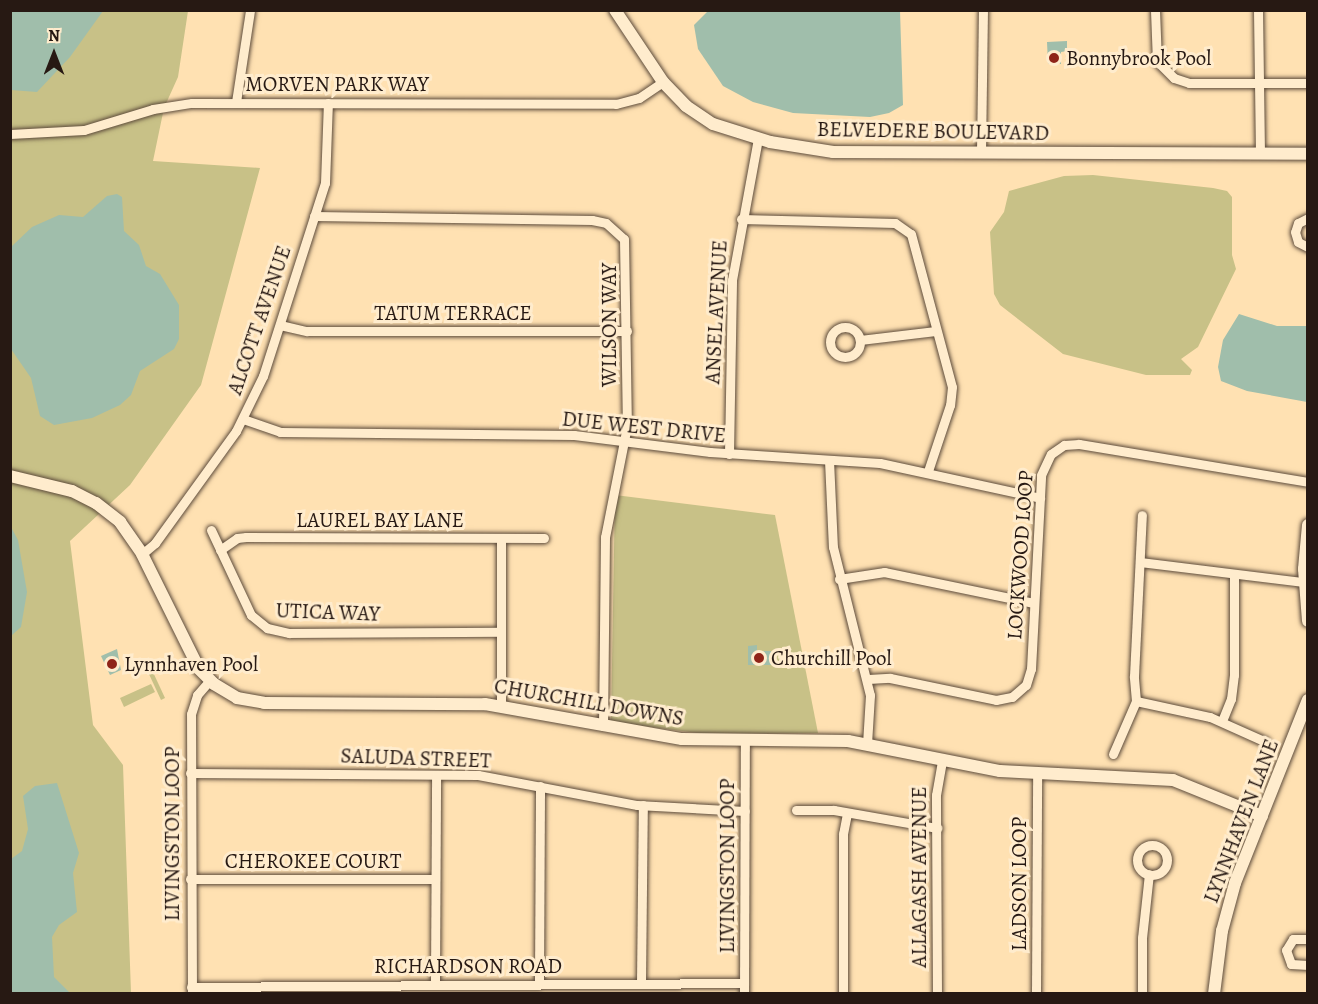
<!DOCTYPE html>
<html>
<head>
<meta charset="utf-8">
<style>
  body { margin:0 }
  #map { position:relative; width:1318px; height:1004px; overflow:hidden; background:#ffe1b2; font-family:Alegreya,serif }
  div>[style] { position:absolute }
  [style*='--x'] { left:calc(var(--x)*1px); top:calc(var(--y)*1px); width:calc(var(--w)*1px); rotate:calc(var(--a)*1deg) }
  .green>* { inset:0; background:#c8c187 }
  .water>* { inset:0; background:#a0beab }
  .roads { filter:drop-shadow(0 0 2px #5d4b3b) drop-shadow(0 0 2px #5d4b3b) }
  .street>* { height:9px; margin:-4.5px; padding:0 4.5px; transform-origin:4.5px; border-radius:4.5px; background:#ffeccd }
  .street>.ring { margin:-4.5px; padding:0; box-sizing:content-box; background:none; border:9px solid #ffeccd; border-radius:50% }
  .secondary>* { height:12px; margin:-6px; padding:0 6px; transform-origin:6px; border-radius:6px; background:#ffeccd }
  .dots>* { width:16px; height:16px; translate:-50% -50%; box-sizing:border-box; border:3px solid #ffeccd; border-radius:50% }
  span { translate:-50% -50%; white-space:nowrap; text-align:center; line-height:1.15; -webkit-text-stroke:6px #ffeccd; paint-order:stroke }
  .poi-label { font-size:21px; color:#271913 }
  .left { translate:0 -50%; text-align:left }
  .street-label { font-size:21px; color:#271913 }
  .frame { position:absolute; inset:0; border:12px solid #271913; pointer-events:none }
  .north { position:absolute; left:24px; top:24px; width:60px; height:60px; -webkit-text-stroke:4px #ffeccd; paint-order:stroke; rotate:0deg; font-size:16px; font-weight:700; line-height:24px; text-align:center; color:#271913 }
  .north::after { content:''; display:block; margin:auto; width:21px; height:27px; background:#271913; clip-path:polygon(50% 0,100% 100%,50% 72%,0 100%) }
</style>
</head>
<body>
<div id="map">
  <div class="green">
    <i style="clip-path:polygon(10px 11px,188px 11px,178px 77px,164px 108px,153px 161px,260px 168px,201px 385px,130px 485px,70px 541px,93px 725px,123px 765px,131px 993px,11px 993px)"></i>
    <i style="clip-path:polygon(1093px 175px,1213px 188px,1227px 191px,1232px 197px,1232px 255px,1236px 269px,1198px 347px,1181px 359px,1192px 370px,1190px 375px,1146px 375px,1063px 354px,1000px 305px,994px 294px,990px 232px,1004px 212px,1009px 191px,1064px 176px)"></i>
    <i style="clip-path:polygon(615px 495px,775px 515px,818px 733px,706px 734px,611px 722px)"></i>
    <i style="clip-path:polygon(152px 670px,165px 698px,161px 700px,148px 672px)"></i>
    <i style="clip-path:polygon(151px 684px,155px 692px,124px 707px,120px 698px)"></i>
  </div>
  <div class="water">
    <i style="clip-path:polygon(11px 10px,103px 10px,103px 11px,70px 57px,37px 92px,11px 90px)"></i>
    <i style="clip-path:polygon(708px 11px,900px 11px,903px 105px,889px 113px,870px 117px,793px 113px,753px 102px,723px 86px,698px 49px,694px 25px)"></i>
    <i style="clip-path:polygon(1067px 41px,1067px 51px,1061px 52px,1061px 64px,1048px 64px,1047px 42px)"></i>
    <i style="clip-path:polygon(117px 194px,122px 197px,124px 231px,139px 245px,146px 266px,160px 274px,179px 305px,179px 339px,174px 349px,140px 371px,131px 395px,120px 405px,92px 418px,54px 425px,40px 416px,31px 378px,11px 349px,11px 247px,32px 227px,59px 215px,83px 217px,107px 196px)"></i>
    <i style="clip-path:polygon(1239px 314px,1277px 326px,1307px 326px,1307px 402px,1247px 391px,1221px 381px,1218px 367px,1223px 340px)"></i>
    <i style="clip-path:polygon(11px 527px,18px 540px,27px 592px,21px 627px,11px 636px)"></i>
    <i style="clip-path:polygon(757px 645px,757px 651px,771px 651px,771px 665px,748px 665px,748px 646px)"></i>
    <i style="clip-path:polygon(117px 649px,121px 670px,110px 675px,101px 656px)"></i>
    <i style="clip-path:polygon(57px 783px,79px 853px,73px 873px,77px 912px,59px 925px,52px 937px,54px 977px,70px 993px,11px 993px,11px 859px,22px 851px,28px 829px,23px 796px,35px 786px)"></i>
  </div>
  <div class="roads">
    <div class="street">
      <i style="--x:1155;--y:10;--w:51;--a:87.8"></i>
      <i style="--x:1157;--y:61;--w:24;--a:45"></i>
      <i style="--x:1174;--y:78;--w:16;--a:18"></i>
      <i style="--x:1189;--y:83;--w:119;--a:0"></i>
      <i style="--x:1258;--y:10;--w:144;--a:89.2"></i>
      <i style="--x:236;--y:102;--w:93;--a:-81.3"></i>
      <i style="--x:10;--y:134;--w:74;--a:-3.1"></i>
      <i style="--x:84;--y:130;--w:72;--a:-16.9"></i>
      <i style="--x:153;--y:109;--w:39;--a:-9"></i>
      <i style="--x:192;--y:103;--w:424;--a:0.1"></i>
      <i style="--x:616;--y:104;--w:24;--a:-15"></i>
      <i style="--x:639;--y:98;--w:29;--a:-34"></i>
      <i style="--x:981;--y:152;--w:142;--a:-89.2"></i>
      <i style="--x:314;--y:216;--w:278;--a:0.8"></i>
      <i style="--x:592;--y:220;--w:14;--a:12"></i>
      <i style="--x:606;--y:223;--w:24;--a:42"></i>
      <i style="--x:624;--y:239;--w:187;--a:89.1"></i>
      <i style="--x:627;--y:426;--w:113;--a:101.2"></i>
      <i style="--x:605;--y:537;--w:189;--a:90.6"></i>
      <i style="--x:1308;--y:218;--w:11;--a:153"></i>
      <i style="--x:1298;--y:223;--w:9;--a:108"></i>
      <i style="--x:1295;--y:232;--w:10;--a:73"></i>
      <i style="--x:1298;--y:242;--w:11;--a:27"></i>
      <i style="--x:741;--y:219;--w:154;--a:1.5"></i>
      <i style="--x:895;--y:223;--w:19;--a:35"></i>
      <i style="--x:911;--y:234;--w:158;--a:75"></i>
      <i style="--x:952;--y:387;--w:18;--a:96"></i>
      <i style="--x:950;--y:405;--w:70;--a:108.4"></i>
      <i style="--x:280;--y:325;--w:28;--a:13"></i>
      <i style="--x:307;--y:331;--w:320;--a:0"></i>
      <i class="ring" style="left:830px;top:327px;width:21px;height:21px"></i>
      <i style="--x:860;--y:340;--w:76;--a:-6.8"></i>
      <i style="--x:243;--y:419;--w:39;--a:19"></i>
      <i style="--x:280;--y:432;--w:294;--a:0.6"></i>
      <i style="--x:574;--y:435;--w:137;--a:7.1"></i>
      <i style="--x:710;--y:452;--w:170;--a:3.7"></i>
      <i style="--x:880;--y:463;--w:164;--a:12.3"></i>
      <i style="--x:729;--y:454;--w:174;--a:-89"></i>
      <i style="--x:732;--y:280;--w:144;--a:-79.6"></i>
      <i style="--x:829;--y:460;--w:87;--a:87.4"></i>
      <i style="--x:833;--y:547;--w:153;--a:76"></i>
      <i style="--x:870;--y:695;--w:49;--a:93.5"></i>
      <i style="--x:211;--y:530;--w:94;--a:64.8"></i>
      <i style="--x:251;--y:615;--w:21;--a:39"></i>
      <i style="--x:267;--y:628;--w:23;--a:13"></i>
      <i style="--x:289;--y:633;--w:212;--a:-0.3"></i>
      <i style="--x:220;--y:550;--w:21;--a:-35"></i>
      <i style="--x:237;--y:538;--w:9;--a:-6"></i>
      <i style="--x:246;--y:537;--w:298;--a:0.2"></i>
      <i style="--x:142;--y:554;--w:17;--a:-40"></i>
      <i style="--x:155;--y:543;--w:138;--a:-54.1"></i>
      <i style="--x:236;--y:431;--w:61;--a:-63.9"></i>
      <i style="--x:263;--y:376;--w:203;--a:-72.2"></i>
      <i style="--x:325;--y:183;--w:80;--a:-87.9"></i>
      <i style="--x:1140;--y:562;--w:165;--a:7"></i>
      <i style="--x:839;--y:579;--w:46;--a:-8.8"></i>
      <i style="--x:884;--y:572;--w:153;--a:11.7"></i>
      <i style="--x:868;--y:679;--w:22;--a:-3"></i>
      <i style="--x:890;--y:678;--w:108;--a:11.7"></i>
      <i style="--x:996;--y:700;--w:16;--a:-11"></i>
      <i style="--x:1012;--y:697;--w:18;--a:-41"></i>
      <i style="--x:1026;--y:685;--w:17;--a:-73"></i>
      <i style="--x:1031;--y:669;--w:194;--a:-87"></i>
      <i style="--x:1041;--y:475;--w:23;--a:-65"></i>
      <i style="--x:1051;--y:454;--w:16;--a:-35"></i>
      <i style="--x:1064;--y:445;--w:15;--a:-4"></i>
      <i style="--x:1079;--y:444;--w:232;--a:9.4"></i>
      <i style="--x:1136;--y:701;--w:76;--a:12.2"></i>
      <i style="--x:1210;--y:717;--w:61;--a:24.1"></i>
      <i style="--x:501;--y:707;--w:169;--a:-90"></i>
      <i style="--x:1222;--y:721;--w:24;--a:-68"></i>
      <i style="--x:1231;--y:699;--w:24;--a:-83"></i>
      <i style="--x:1234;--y:675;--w:100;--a:-90"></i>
      <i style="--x:1113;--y:754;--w:58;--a:-66.5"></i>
      <i style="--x:1136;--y:701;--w:25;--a:-95"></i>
      <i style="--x:1134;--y:676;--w:161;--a:-87.2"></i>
      <i style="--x:190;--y:773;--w:288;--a:0.4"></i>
      <i style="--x:478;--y:775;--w:162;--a:10.7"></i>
      <i style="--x:637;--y:805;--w:108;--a:3.2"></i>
      <i style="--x:796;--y:810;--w:38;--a:0"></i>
      <i style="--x:834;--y:810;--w:105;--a:9.9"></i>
      <i class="ring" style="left:1137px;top:845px;width:21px;height:21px"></i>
      <i style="--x:190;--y:879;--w:245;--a:0"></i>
      <i style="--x:1308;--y:939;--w:15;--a:180"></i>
      <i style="--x:1293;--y:939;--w:13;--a:122"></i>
      <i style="--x:1286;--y:950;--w:15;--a:70"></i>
      <i style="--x:1291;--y:964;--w:17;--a:3"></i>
      <i style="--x:539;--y:983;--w:197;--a:-89.7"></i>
      <i style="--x:641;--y:983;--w:178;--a:-89.4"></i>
      <i style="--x:435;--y:984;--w:209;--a:-89.7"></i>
      <i style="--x:191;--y:987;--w:553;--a:-0.41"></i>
      <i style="--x:192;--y:994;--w:280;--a:-90.2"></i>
      <i style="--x:191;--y:714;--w:20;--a:-72"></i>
      <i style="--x:197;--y:695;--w:20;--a:-49"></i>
      <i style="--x:744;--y:994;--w:255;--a:-89.8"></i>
      <i style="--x:843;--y:994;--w:160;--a:-90"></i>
      <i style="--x:843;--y:834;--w:21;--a:-79"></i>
      <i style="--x:937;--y:994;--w:199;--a:-90.3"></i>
      <i style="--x:936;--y:795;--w:35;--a:-80"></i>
      <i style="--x:1036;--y:994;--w:219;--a:-89.7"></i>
      <i style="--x:1142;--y:994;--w:56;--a:-90"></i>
      <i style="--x:1142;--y:938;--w:64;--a:-83.8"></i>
    </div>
    <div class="secondary">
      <i style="--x:615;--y:10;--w:87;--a:56.3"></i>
      <i style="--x:663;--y:82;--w:33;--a:46"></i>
      <i style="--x:686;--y:106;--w:32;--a:34"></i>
      <i style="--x:713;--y:124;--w:60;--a:17.5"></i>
      <i style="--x:770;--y:142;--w:64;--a:9"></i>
      <i style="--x:833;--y:152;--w:475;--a:0.2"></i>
      <i style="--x:10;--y:476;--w:64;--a:13.6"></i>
      <i style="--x:72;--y:491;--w:27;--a:27"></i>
      <i style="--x:96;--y:503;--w:31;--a:38"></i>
      <i style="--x:120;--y:522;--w:39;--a:55"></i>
      <i style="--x:142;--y:554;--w:128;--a:63.6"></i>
      <i style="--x:199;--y:669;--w:21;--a:45"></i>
      <i style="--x:214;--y:684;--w:27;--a:31"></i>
      <i style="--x:237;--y:698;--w:27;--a:10"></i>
      <i style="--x:264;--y:703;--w:221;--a:0.3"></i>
      <i style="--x:485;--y:704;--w:200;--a:10.1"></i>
      <i style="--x:682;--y:739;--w:166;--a:0.7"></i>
      <i style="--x:848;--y:741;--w:155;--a:11.2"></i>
      <i style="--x:1000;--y:771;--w:173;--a:3"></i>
      <i style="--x:1173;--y:780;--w:96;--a:22"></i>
      <i style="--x:1308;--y:525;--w:44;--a:95.2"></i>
      <i style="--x:1304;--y:569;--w:52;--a:85.6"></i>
      <i style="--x:1214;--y:994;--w:64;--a:-82.8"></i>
      <i style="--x:1222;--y:931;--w:50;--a:-74.8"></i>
      <i style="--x:1235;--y:883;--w:197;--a:-68.3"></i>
    </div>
  </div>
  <div class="dots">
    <i style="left:1054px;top:58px;background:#8f2418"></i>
    <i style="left:759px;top:658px;background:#8f2418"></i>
    <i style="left:112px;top:664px;background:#8f2418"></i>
  </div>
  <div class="poi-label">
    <span class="left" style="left:1066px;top:58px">Bonnybrook Pool</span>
    <span class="left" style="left:771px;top:658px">Churchill Pool</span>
    <span class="left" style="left:124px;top:664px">Lynnhaven Pool</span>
  </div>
  <div class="street-label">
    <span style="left:337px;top:84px">MORVEN PARK WAY</span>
    <span style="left:933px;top:131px;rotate:1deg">BELVEDERE BOULEVARD</span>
    <span style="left:716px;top:312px;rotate:-87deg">ANSEL AVENUE</span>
    <span style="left:453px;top:313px">TATUM TERRACE</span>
    <span style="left:259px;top:320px;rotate:-71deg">ALCOTT AVENUE</span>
    <span style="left:609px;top:325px;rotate:-90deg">WILSON WAY</span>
    <span style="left:644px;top:427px;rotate:6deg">DUE WEST DRIVE</span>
    <span style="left:380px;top:520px">LAUREL BAY LANE</span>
    <span style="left:1020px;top:555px;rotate:-86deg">LOCKWOOD LOOP</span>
    <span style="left:328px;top:612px;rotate:2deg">UTICA WAY</span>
    <span style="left:589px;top:702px;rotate:10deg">CHURCHILL DOWNS</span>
    <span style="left:416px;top:758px;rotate:2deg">SALUDA STREET</span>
    <span style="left:1241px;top:821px;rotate:-69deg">LYNNHAVEN LANE</span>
    <span style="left:172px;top:834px;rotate:-90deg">LIVINGSTON LOOP</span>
    <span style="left:313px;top:861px">CHEROKEE COURT</span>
    <span style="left:727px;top:866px;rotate:-90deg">LIVINGSTON LOOP</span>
    <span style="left:919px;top:877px;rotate:-90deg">ALLAGASH AVENUE</span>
    <span style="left:1019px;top:884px;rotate:-90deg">LADSON LOOP</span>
    <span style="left:468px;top:966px">RICHARDSON ROAD</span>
  </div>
  <div class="frame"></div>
  <div class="north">N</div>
</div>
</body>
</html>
